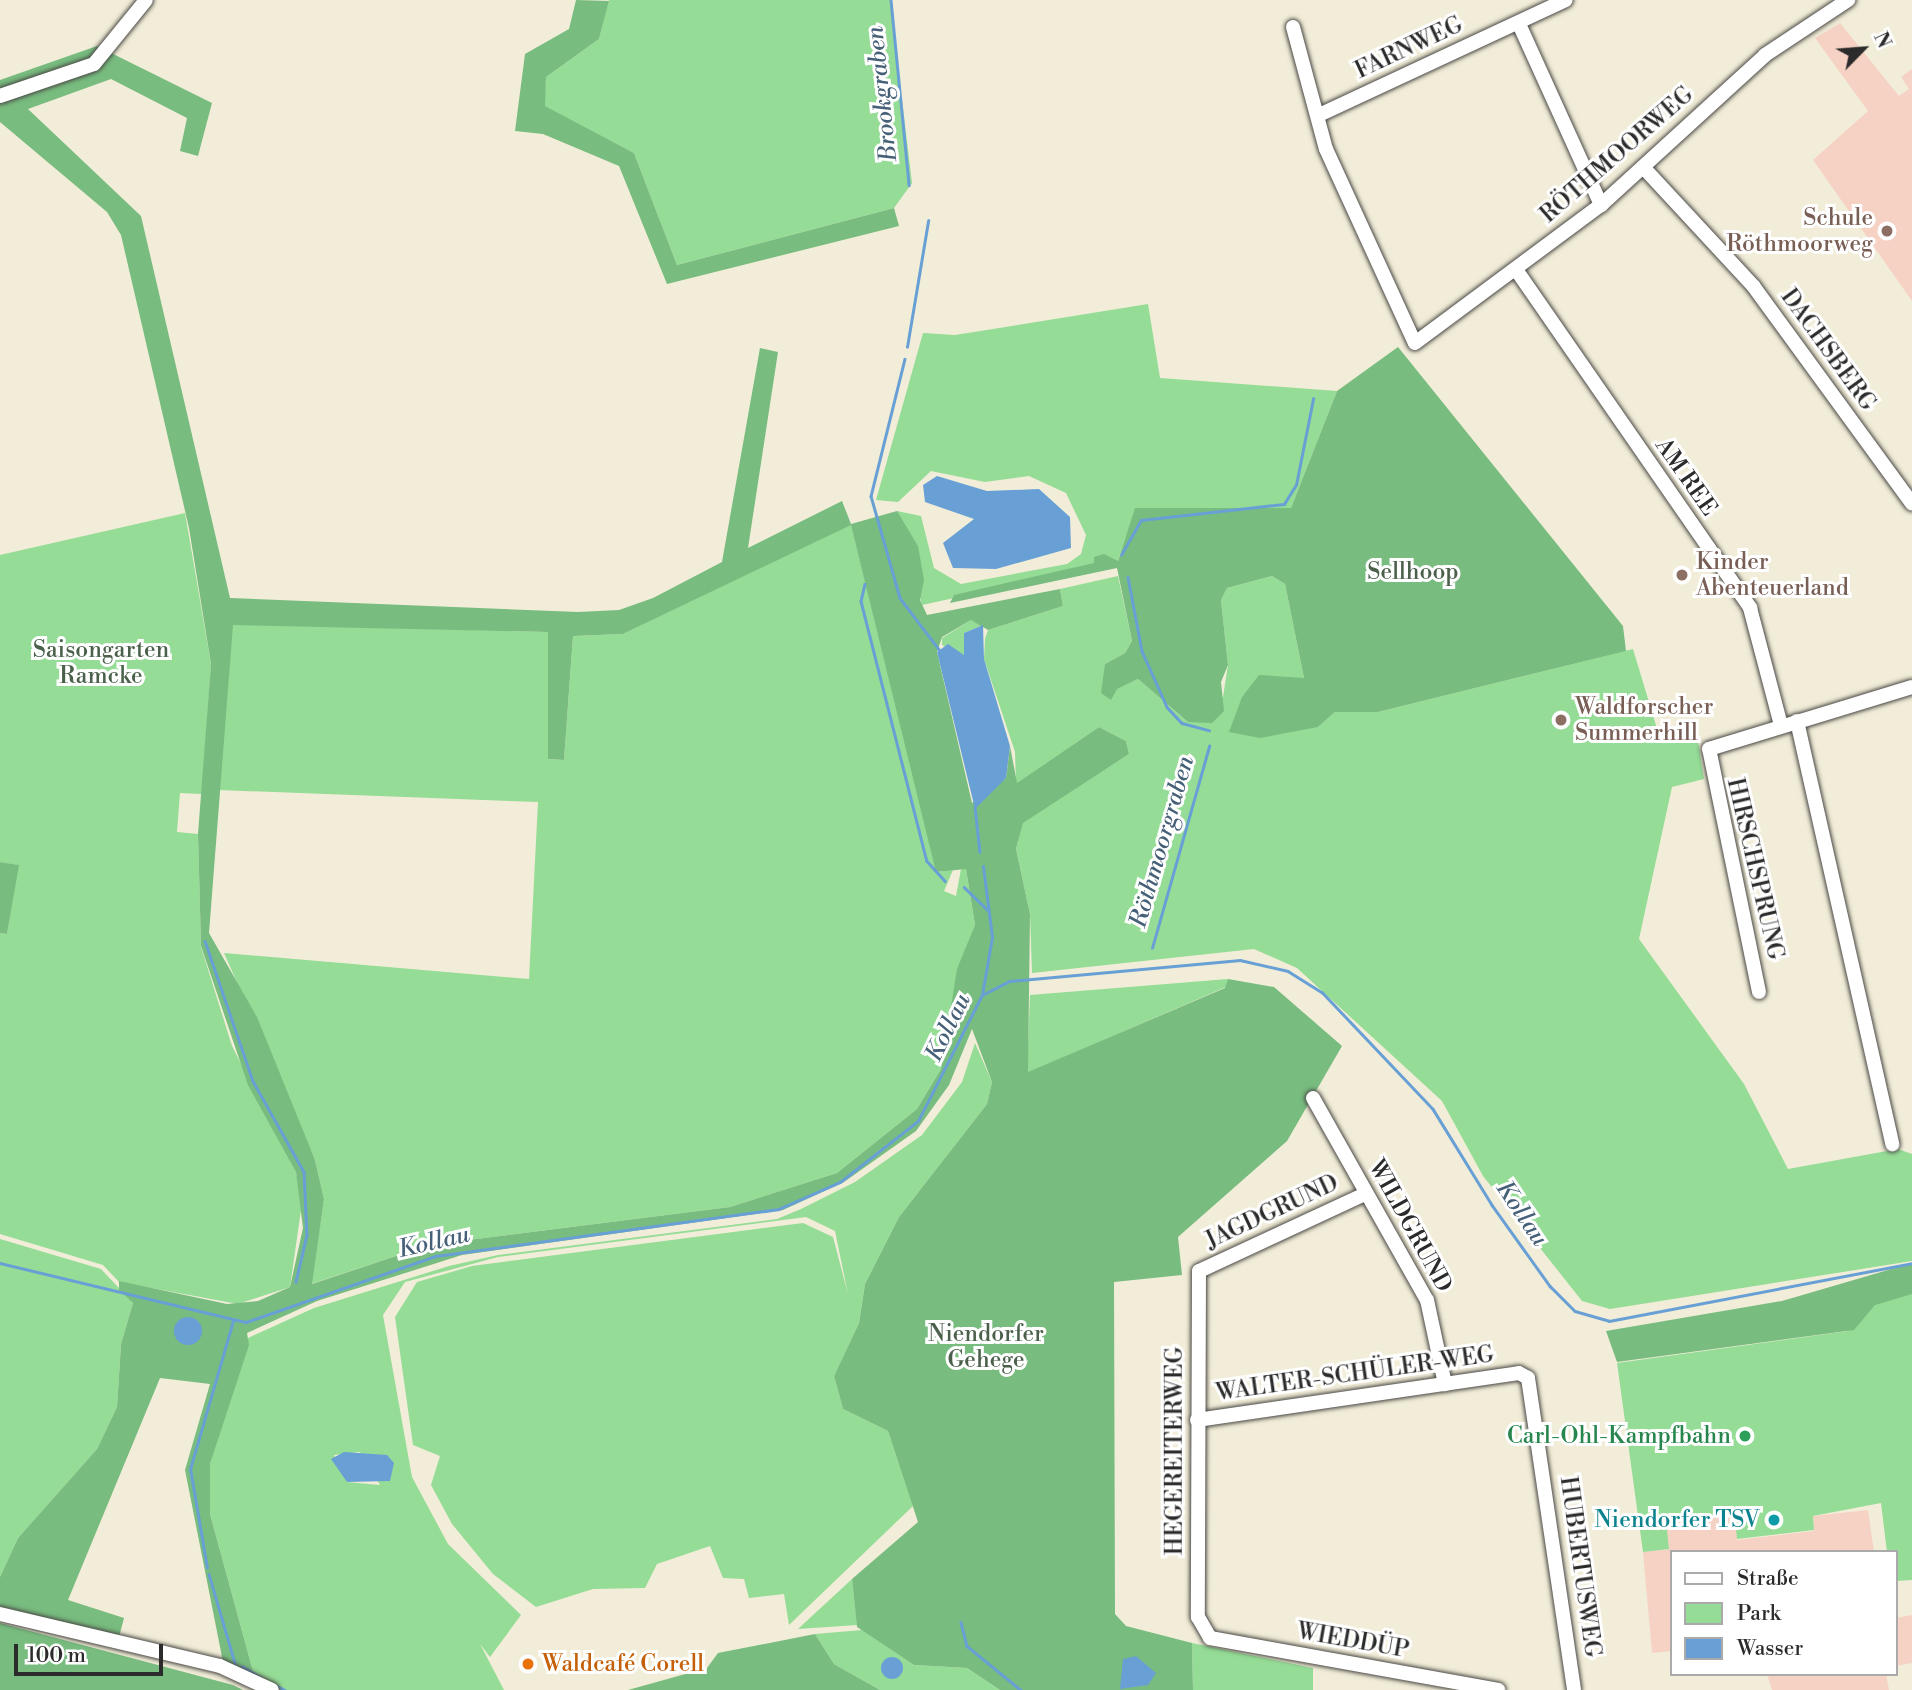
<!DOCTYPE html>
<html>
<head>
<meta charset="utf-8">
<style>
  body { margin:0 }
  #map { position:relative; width:1912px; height:1690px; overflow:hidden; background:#f2edd8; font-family:"Libre Bodoni",serif }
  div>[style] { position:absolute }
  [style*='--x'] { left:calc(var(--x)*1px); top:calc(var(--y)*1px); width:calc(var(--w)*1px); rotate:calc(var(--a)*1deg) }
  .built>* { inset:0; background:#f6d2c5 }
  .green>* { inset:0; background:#95dc96 }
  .forest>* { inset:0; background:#78bc7f }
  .water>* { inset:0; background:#68a0d6 }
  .round { border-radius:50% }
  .stream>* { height:2.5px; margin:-1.25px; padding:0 1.25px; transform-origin:1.25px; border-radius:1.25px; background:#68a0d6 }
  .roads { filter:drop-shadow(0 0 2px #494845) drop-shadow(0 0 2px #494845) }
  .minor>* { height:14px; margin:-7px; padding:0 7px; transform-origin:7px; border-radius:7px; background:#fff }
  .dots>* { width:19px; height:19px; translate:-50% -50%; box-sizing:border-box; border:4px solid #fff; border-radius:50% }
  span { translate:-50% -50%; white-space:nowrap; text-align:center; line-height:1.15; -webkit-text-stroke:6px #fff; paint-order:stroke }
  .street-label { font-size:23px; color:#2b2b2b }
  .education-label { font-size:23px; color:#785e54 }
  .right { translate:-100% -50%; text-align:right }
  .left { translate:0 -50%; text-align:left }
  .park-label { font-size:23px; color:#4b604b }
  .leisure-label { font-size:23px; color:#27864d }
  .culture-label { font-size:23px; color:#0d838f }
  .food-label { font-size:23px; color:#c56008 }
  .water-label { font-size:24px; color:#466078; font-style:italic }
  .legend { position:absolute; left:1670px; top:1550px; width:228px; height:126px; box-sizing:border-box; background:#fff; border:2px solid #aaa; margin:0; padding:9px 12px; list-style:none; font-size:21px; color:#2b2b2b }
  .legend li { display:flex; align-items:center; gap:14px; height:35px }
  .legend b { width:35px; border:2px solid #aaa }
  .north { position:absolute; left:1828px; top:14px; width:70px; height:70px; -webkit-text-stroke:5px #fff; paint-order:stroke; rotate:65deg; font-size:19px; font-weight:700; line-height:28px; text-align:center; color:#2b2b2b }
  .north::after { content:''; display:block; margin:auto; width:24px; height:32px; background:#2b2b2b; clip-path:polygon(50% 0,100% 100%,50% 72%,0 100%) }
  .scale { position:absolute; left:14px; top:1644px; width:149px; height:32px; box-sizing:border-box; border:4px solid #2b2b2b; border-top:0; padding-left:9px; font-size:21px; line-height:24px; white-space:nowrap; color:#2b2b2b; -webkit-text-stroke:5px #fff; paint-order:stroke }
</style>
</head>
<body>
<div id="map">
  <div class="built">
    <i style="clip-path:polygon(1840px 23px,1899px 96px,1909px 89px,1901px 77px,1912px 69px,1912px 301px,1813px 160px,1868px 111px,1815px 38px)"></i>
    <i style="clip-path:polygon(1868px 1510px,1874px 1552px,1672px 1552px,1672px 1651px,1652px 1653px,1643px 1552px,1669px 1549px,1666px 1520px,1734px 1513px,1737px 1540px,1814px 1531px,1813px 1516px)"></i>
    <i style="clip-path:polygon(1912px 1615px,1912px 1663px,1896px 1666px,1896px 1618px)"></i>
    <i style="clip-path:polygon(1767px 1674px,1886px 1674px,1889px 1690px,1772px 1690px)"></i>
  </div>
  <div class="green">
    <i style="clip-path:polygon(609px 0,890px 0,912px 183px,894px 208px,677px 265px,634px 153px,544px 106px,546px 77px,599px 39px)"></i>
    <i style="clip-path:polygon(1148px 304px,1160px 378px,1337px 391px,1291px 508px,1136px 508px,1117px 563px,922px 605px,897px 511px,921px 516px,934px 568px,961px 584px,1067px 564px,1081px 554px,1086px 535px,1066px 493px,1029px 476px,985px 482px,931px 471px,898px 502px,876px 500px,923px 333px,955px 335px)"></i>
    <i style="clip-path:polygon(185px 513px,211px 664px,202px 794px,180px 793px,177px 832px,198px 834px,201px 947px,232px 1046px,296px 1172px,302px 1203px,290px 1287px,238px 1304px,119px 1282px,103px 1265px,0 1234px,0 933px,7px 934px,18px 865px,0 862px,0 555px)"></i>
    <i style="clip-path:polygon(851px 524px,937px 872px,953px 870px,944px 891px,956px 896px,961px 869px,966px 869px,975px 925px,956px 979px,941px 1069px,917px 1109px,837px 1173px,730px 1207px,429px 1245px,311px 1284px,324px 1199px,315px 1160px,224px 953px,529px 979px,538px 802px,218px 790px,232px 624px,549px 632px,548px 759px,564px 760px,573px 636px,623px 634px)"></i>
    <i style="clip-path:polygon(1118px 576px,1132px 641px,1125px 653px,1105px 664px,1116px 689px,1138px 679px,1188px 722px,1223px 697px,1228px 665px,1221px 600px,1227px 588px,1272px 576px,1285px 584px,1304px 678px,1254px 684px,1242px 697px,1318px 727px,1335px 712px,1378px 712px,1633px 649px,1661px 742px,1697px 734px,1704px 779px,1672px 787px,1639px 939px,1744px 1084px,1788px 1169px,1898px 1149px,1912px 1154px,1912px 1261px,1610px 1309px,1582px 1301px,1483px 1176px,1442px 1101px,1297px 968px,1254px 949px,1032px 973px,1030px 914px,1016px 849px,1023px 822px,1129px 754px,1126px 741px,1099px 727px,1016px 784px,1015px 752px,984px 659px,985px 639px,988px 630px,1063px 606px,1060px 589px)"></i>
    <i style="clip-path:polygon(971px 620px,983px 625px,964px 633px,964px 655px,942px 645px,942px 638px)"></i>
    <i style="clip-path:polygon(1228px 979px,1226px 987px,1027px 1073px,1030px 995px)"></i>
    <i style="clip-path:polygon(evenodd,975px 1043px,992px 1082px,987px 1104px,899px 1217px,865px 1284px,859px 1323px,834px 1376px,843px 1409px,888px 1431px,913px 1506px,789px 1625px,784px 1594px,749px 1598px,744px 1579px,723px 1578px,710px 1546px,657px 1564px,645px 1588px,593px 1589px,536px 1607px,493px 1574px,452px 1524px,431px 1485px,440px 1456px,413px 1445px,395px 1317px,417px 1282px,472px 1266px,803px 1223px,833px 1237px,848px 1294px,835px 1231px,806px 1217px,498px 1257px,405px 1282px,383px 1315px,412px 1477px,448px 1544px,521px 1615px,490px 1657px,480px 1644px,504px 1690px,282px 1690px,254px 1675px,210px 1514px,210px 1464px,248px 1338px,314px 1308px,449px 1266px,498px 1255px,777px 1219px,801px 1209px,855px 1182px,922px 1135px,962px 1082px,975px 1043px,360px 1452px,380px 1485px,347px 1482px,334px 1455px,360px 1452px)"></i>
    <i style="clip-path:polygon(0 1239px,101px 1269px,133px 1303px,121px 1344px,117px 1407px,97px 1449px,18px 1538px,0 1577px)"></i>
    <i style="clip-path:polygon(1912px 1281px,1912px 1580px,1896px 1581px,1896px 1552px,1887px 1552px,1881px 1503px,1813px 1516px,1814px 1530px,1737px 1539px,1734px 1512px,1666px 1520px,1669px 1549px,1643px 1552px,1617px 1363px,1848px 1331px,1843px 1291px)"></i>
    <i style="clip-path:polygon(852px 1579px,857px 1625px,798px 1629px)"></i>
    <i style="clip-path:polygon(862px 1630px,914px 1665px,967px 1668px,1000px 1690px,880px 1690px,834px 1664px,815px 1634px)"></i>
    <i style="clip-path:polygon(1192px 1643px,1313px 1668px,1313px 1690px,1193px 1690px)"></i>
  </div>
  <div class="forest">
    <i style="clip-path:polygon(576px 0,609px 1px,599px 39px,546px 77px,545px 106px,634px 153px,677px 265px,894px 208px,899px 226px,667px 284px,619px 166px,543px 134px,515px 131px,525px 54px,569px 29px)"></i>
    <i style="clip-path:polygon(evenodd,97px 46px,212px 103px,198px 156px,180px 151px,187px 118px,111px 79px,28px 109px,141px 216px,230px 598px,578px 612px,619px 610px,653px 598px,722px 562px,760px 348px,778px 352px,748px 548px,842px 501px,851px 524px,897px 511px,918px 546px,924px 580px,920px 600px,927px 615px,1060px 589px,1063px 606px,988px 630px,971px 620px,942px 637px,937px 652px,972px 803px,1006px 778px,1010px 746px,1017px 783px,1099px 727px,1126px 741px,1129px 754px,1023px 823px,1016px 849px,1030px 914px,1028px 1072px,1225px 988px,1228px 979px,1274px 987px,1342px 1046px,1287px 1141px,1178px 1237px,1182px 1275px,1114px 1282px,1115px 1614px,1126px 1626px,1192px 1643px,1193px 1690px,1000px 1690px,967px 1668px,914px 1665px,857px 1627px,852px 1579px,918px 1522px,888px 1431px,843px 1409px,834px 1376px,859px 1323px,865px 1284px,899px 1217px,987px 1104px,992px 1082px,972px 1029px,949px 1085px,916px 1131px,844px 1182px,783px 1210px,462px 1255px,317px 1301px,247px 1333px,249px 1345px,210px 1464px,210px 1514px,254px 1675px,223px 1662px,185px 1470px,210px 1384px,160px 1378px,68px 1600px,124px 1618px,119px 1637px,0 1609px,0 1577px,18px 1538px,97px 1449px,117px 1407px,121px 1344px,133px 1303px,119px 1290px,119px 1281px,227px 1304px,258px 1301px,290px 1287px,303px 1228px,296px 1172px,248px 1085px,201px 946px,198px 834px,211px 664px,189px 528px,121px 235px,107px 212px,0 122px,0 80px,97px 46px,851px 525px,936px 872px,966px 869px,975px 925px,957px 969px,941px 1069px,917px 1109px,837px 1173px,730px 1207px,429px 1245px,312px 1284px,324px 1199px,315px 1160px,257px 1017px,209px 933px,233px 625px,548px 632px,548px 759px,564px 760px,573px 636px,623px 634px,851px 525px)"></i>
    <i style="clip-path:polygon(1398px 347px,1623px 626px,1626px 651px,1378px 712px,1335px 712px,1318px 727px,1260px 738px,1229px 732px,1242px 697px,1259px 675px,1304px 678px,1285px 584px,1272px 576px,1227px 588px,1221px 600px,1228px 665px,1221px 682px,1224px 711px,1212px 723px,1188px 722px,1138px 679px,1117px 689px,1111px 700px,1101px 693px,1105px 664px,1125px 653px,1132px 641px,1117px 568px,950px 603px,954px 595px,1094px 563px,1094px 557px,1104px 554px,1118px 561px,1135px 508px,1291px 508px,1337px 391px)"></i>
    <i style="clip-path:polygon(0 862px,19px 865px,7px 934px,0 933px)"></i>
    <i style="clip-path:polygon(1912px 1263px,1912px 1294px,1875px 1305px,1854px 1330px,1617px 1362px,1606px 1331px,1782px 1301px)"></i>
    <i style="clip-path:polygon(0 1623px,233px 1685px,243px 1690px,0 1690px)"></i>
    <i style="clip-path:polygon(815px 1634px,834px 1664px,880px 1690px,628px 1690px,707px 1668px,718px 1653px)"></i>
  </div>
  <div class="water">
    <i style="clip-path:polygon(937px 476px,987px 491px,1039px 489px,1070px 517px,1071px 548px,996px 569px,953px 568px,943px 543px,974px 519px,925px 502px,923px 485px)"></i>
    <i style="clip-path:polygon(983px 625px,984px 659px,1010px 746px,1006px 778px,975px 809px,937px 652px,948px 644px,964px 655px,964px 633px)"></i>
    <i class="round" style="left:174px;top:1317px;width:28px;height:28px"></i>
    <i style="clip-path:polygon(344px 1452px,387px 1455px,394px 1463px,390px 1481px,347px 1482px,331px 1459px)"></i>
    <i style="clip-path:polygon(1136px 1656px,1156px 1673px,1148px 1685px,1120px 1689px,1123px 1659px)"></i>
    <i class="round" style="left:881px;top:1657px;width:22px;height:22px"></i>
  </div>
  <div class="stream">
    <i style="--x:891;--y:0;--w:186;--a:84.4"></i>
    <i style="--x:907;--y:347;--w:128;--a:-80.5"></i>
    <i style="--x:905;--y:359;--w:141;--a:103.9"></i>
    <i style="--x:871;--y:496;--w:106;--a:74.1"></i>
    <i style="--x:900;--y:598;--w:68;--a:52.8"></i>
    <i style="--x:1121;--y:555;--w:40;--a:-60.3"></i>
    <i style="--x:1141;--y:520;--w:144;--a:-6.4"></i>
    <i style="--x:1284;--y:504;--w:22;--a:-58"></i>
    <i style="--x:1296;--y:485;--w:88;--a:-78.8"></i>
    <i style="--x:1128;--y:577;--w:75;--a:79.3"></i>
    <i style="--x:1142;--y:651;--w:61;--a:65.9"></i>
    <i style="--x:1167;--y:707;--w:22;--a:47"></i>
    <i style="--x:1182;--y:723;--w:28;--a:15"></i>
    <i style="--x:865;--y:584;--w:17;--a:103"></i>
    <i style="--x:861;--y:601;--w:268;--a:75.8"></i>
    <i style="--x:927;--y:861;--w:27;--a:48"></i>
    <i style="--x:975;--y:807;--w:45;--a:83.7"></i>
    <i style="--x:964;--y:887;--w:35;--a:44"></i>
    <i style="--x:205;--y:941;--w:148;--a:71.1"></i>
    <i style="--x:253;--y:1081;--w:104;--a:60.7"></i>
    <i style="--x:304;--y:1172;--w:63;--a:87.3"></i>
    <i style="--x:307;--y:1235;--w:48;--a:103.2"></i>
    <i style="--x:1152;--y:948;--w:210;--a:-74.2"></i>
    <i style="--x:982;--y:995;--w:59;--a:-80.2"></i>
    <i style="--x:992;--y:937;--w:71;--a:-97.3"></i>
    <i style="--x:0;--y:1263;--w:253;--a:13.5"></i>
    <i style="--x:246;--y:1322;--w:201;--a:-19.2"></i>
    <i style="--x:436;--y:1256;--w:346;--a:-7.8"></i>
    <i style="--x:779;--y:1209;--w:67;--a:-23.9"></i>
    <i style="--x:840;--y:1182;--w:99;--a:-38"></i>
    <i style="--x:918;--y:1121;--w:141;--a:-63.1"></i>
    <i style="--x:982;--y:995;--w:31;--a:-27"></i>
    <i style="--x:1010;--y:981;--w:231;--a:-5.2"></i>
    <i style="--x:1240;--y:960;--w:49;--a:12.9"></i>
    <i style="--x:1288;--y:971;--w:40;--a:32"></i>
    <i style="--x:1322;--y:992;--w:161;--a:46.5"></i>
    <i style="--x:1433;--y:1109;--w:113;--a:58.4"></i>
    <i style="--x:1492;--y:1205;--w:100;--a:54.4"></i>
    <i style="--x:1550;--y:1286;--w:35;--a:45"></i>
    <i style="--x:1575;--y:1311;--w:35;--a:16"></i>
    <i style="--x:1609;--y:1321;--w:309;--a:-10.8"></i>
    <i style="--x:207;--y:1568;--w:100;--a:-99.7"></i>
    <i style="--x:190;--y:1469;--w:154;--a:-73.8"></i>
    <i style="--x:209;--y:1574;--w:93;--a:73.7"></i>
    <i style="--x:961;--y:1622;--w:25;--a:76"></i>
    <i style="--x:967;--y:1646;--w:70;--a:39.2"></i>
    <i style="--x:242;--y:1666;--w:25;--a:32"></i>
    <i style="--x:275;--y:1685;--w:11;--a:27"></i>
  </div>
  <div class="roads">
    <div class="minor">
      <i style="--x:1519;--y:24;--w:199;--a:65.6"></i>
      <i style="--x:1293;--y:27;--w:126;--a:74.9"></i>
      <i style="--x:1326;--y:149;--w:213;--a:65.4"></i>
      <i style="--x:1415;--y:343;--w:232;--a:-36.6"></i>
      <i style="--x:1601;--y:205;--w:222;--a:-42.4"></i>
      <i style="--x:1765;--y:55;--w:100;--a:-33.5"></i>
      <i style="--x:0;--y:96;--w:99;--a:-18.8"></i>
      <i style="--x:94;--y:64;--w:82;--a:-50.9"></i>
      <i style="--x:1319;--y:115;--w:272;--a:-25"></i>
      <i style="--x:1643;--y:167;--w:163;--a:47.2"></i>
      <i style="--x:1754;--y:287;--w:268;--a:53.9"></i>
      <i style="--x:1517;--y:271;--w:410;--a:55.3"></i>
      <i style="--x:1750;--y:608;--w:121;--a:75.2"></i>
      <i style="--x:1797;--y:721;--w:434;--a:77.3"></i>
      <i style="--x:1759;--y:992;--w:248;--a:-101.6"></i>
      <i style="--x:1709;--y:749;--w:212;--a:-17"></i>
      <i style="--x:1313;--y:1098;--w:232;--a:60.6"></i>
      <i style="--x:1427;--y:1300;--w:86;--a:77.9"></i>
      <i style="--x:1365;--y:1194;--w:183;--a:155.1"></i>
      <i style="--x:1199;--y:1271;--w:346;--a:90.2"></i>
      <i style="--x:1198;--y:1617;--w:24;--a:60"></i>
      <i style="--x:1210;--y:1638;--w:293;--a:10.2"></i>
      <i style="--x:1197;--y:1420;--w:325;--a:-8.3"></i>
      <i style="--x:1519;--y:1373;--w:10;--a:29"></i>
      <i style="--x:1528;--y:1378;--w:315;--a:81.6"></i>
      <i style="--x:0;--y:1614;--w:226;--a:13.3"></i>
      <i style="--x:220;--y:1666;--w:57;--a:24.8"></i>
    </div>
  </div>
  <div class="dots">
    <i style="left:1887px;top:231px;background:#8d6e63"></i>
    <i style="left:1682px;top:575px;background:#8d6e63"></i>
    <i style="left:1561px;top:720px;background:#8d6e63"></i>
    <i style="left:1745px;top:1436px;background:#2e9e5b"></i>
    <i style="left:1774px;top:1520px;background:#0f9aa8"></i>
    <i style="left:528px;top:1664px;background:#e8710a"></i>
  </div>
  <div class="street-label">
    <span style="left:1409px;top:48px;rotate:-25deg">FARNWEG</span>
    <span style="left:1617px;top:155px;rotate:-41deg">RÖTHMOORWEG</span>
    <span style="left:1828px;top:350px;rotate:54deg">DACHSBERG</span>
    <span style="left:1686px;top:477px;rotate:55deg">AM REE</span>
    <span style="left:1755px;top:869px;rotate:77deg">HIRSCHSPRUNG</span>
    <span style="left:1272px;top:1212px;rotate:-25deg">JAGDGRUND</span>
    <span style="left:1410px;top:1226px;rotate:61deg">WILDGRUND</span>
    <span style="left:1355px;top:1374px;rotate:-8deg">WALTER-SCHÜLER-WEG</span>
    <span style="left:1175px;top:1451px;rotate:-90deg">HEGEREITERWEG</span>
    <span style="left:1580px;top:1567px;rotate:82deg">HUBERTUSWEG</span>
    <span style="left:1353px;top:1641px;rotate:10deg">WIEDDÜP</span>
  </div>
  <div class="education-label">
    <span class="right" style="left:1873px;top:231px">Schule<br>Röthmoorweg</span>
    <span class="left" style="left:1696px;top:575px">Kinder<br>Abenteuerland</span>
    <span class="left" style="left:1575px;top:720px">Waldforscher<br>Summerhill</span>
  </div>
  <div class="park-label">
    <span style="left:1413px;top:572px">Sellhoop</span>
    <span style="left:101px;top:663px">Saisongarten<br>Ramcke</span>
    <span style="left:986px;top:1347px">Niendorfer<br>Gehege</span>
  </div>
  <div class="leisure-label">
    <span class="right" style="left:1731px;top:1436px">Carl-Ohl-Kampfbahn</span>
  </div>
  <div class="culture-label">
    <span class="right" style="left:1760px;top:1520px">Niendorfer TSV</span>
  </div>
  <div class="food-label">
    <span class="left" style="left:542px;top:1664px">Waldcafé Corell</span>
  </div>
  <div class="water-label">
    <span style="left:883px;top:94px;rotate:-96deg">Brookgraben</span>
    <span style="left:1163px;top:842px;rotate:-74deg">Röthmoorgraben</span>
    <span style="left:949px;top:1028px;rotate:-64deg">Kollau</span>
    <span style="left:1521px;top:1214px;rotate:56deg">Kollau</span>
    <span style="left:434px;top:1243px;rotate:-13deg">Kollau</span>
  </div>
  <ul class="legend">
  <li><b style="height:9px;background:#fff"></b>Straße</li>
  <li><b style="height:19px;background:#95dc96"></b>Park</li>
  <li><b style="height:19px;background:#68a0d6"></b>Wasser</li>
  </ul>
  <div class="north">N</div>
  <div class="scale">100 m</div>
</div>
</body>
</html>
